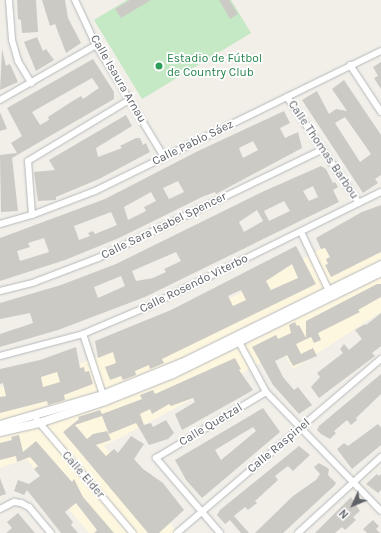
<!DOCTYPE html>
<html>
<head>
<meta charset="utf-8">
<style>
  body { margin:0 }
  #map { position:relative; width:381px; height:533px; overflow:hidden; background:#f1efe8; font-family:Karla,sans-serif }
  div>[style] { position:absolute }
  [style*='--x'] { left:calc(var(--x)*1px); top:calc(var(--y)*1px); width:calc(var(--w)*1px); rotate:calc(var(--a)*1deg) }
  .commercial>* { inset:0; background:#fef7e0 }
  .green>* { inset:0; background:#c5e8c5 }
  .building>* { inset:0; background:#cccac5 }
  .roads { filter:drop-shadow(0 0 1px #b5b8bc) drop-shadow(0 0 1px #b5b8bc) }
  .street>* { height:6px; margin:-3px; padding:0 3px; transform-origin:3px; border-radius:3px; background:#fff }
  .secondary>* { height:8px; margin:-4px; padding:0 4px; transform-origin:4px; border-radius:4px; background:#fff }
  .dots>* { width:11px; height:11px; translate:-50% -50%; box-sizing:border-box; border:2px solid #fff; border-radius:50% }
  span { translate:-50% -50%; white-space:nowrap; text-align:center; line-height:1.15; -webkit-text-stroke:3.5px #fff; paint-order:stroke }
  .leisure-label { font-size:12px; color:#27864d }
  .left { translate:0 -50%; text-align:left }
  .street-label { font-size:12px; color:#5f6368 }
  .north { position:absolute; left:333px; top:485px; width:40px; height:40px; -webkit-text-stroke:3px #fff; paint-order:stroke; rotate:226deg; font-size:11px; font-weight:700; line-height:16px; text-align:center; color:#5f6368 }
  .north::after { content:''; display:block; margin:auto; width:14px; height:18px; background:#5f6368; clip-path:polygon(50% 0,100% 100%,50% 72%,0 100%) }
</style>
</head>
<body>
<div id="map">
  <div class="commercial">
    <i style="clip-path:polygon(381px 216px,381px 312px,293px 369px,283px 351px,104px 446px,178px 533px,89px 533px,26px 459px,0 468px,0 387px,50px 374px,126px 347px,243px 292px)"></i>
  </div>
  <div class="green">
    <i style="clip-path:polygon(127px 0,231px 0,251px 33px,142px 99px,94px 20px)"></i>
  </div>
  <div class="building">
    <i style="clip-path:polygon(17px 0,36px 0,38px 32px,22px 33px,21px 20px,18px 19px)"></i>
    <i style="clip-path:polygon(42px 0,65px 0,68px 18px,81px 43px,66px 53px,55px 24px,50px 26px)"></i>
    <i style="clip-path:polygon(130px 0,151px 0,121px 18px,115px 9px)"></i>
    <i style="clip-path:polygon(219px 0,229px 0,238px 14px,230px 19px)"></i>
    <i style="clip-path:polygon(37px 37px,43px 51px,46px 49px,54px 60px,36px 71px,24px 42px)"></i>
    <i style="clip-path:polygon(2px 49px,6px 66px,10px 64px,18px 82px,0 90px)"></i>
    <i style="clip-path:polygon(evenodd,93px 59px,114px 92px,114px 99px,12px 158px,18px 211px,1px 212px,0 155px,17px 153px,11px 143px,22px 136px,7px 108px,93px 59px,92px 78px,99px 88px,83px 99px,81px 96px,71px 102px,48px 117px,49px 120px,40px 125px,32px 112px,92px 78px)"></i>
    <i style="clip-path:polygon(381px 62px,381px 89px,374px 78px,378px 76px,373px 67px)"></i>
    <i style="clip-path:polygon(evenodd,344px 80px,381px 135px,381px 175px,375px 179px,378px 183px,363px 193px,302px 100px,317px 91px,329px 114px,336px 109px,347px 111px,332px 89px,344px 80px,345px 117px,371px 154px,360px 162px,335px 123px,345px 117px)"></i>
    <i style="clip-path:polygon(evenodd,284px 111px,290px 123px,280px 128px,285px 138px,298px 132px,302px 148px,216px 194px,215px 192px,202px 197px,119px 238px,65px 260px,0 281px,0 238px,105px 199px,196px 152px,284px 111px,253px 141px,258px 150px,243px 158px,239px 148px,253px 141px,284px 111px,178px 181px,184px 192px,169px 199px,163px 188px,178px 181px,284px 111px,151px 192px,156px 201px,144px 207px,146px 211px,128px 220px,124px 207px,151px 192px,284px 111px,111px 212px,117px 225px,95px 234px,93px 231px,88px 233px,90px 236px,79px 240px,74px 226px,111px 212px,284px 111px,44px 238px,49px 252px,20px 261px,17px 251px,30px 247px,28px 243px,44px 238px)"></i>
    <i style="clip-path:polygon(0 112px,7px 129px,0 131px)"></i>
    <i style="clip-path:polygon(126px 115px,132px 126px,96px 148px,98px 157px,122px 148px,120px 146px,136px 138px,140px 138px,143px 145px,146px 143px,150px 152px,99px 179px,56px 197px,56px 200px,38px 201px,34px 172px,55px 170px,49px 160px)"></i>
    <i style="clip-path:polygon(evenodd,321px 166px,326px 169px,333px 183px,335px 182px,338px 187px,333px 190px,339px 202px,145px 297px,58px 330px,0 347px,0 334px,33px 323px,30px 313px,0 319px,0 303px,61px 285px,116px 264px,262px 192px,321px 166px,313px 186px,318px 197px,309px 201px,303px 191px,313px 186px,321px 166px,284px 201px,290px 211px,269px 221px,264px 211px,284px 201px,321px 166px,257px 210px,263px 221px,244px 232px,239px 222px,257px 210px,321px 166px,176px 252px,181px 261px,164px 269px,166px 272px,153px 278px,136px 281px,132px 271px,176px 252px,321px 166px,121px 276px,125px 286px,98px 298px,94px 287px,121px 276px)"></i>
    <i style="clip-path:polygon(381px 205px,381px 252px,331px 277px,325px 265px,328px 264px,326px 259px,330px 257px,325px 248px,321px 249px,316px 238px,362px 212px)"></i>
    <i style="clip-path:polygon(evenodd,296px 246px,316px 284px,162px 359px,164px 363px,150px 369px,149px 365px,135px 371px,136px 375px,123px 380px,121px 376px,110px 380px,105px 367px,116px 363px,113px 352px,98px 358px,95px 341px,171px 310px,296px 246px,292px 264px,298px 278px,271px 290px,266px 281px,292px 264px,296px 246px,241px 290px,246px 300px,233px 306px,228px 296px,241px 290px)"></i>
    <i style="clip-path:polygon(377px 284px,381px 284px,381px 297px,358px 310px,360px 312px,318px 333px,321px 340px,314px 343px,311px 337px,296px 344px,301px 354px,313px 348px,317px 356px,293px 366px,287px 355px,275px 361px,283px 377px,294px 390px,298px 387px,312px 405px,299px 414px,273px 385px,252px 347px,276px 335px,278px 339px,291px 333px,289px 325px,295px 322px,297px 326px,299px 325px,306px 338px,306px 321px)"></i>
    <i style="clip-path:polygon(381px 313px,381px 346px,372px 353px,375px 356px,319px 398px,311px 387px,320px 377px,317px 373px,343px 353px,340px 349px,344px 344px,349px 350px,362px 339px,355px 330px,365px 324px,366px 325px)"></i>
    <i style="clip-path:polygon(evenodd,76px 347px,80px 368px,84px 367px,85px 372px,89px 371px,93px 384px,64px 395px,65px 400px,48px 405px,47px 401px,0 413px,0 397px,6px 396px,3px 383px,0 384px,0 369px,40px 360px,76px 347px,57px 372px,60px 382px,43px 387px,41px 377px,57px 372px)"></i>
    <i style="clip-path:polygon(235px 358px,241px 369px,239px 370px,253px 390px,248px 393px,182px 430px,175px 414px,195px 402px,193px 398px,171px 406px,169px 404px,152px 414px,150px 409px,140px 414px,144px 425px,151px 423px,153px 427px,166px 420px,174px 433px,168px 439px,149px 445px,136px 423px,109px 434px,102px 416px,75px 425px,87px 439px,93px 434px,107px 431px,111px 440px,96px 445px,106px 456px,114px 449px,118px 453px,131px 436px,144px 444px,134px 459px,143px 469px,163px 483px,184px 510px,159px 533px,148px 533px,63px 432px,79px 419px,78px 417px,100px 410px,102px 414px,142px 399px,140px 395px,153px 390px,155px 394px)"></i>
    <i style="clip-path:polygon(381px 374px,381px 394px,356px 418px,357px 420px,351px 425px,347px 420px,334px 431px,336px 433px,330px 439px,321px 434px,317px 430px,319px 426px)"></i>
    <i style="clip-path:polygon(evenodd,263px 408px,280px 432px,202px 498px,186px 480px,175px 460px,263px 408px,253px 427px,256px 431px,221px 460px,215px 450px,253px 427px)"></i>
    <i style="clip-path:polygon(378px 424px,381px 427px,381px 445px,352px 469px,337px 449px,344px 443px,348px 446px)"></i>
    <i style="clip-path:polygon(19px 435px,23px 452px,36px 441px,72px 482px,74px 479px,83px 497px,114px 533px,94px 533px,97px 530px,76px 503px,65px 512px,73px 522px,71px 525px,78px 533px,61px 533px,27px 490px,24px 495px,14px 491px,18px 480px,29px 484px,40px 476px,34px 469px,38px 466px,30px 457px,17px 462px,16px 456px,0 460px,0 443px,12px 440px,11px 437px)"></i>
    <i style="clip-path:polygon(299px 446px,310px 455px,293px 471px,288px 466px,284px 469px,275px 476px,278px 480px,255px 501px,257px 503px,248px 510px,245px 507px,234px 516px,249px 533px,241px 533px,230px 520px,225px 524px,217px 515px,220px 510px)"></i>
    <i style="clip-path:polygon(319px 463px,329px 469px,328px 475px,336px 483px,334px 486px,283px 533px,255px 533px,293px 496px,316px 480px,320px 474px,314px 467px)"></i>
    <i style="clip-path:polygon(377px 474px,379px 476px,381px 474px,381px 490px,378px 493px,366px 484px)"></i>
    <i style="clip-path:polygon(0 478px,6px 494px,0 496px)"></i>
    <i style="clip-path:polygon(351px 497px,360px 511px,353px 517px,356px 520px,345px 530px,342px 527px,335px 533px,315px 533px)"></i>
    <i style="clip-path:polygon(18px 513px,23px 519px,35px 533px,6px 533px,12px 528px,7px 522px)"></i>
    <i style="clip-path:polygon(373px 520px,379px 526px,376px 529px,380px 533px,367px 533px,363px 529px)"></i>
  </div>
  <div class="roads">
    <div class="street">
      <i style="--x:9;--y:0;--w:40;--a:85.7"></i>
      <i style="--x:12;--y:40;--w:22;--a:74"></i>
      <i style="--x:18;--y:61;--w:26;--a:59"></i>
      <i style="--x:75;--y:0;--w:50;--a:65"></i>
      <i style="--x:96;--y:45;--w:131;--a:58.7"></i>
      <i style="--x:350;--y:65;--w:56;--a:56.6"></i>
      <i style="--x:287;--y:97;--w:128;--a:55.8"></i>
      <i style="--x:0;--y:100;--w:111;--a:-29.8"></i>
      <i style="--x:32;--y:215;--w:54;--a:-94.2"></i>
      <i style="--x:28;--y:161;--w:118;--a:-31.1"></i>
      <i style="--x:0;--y:224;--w:33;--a:-16"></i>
      <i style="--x:32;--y:215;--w:67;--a:-20.9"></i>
      <i style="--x:95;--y:191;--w:318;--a:-26.1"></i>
      <i style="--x:301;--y:232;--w:68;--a:64.6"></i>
      <i style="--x:0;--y:291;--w:36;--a:-14"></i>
      <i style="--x:35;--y:282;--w:67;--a:-20.9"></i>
      <i style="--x:98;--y:258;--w:250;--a:-25.8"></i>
      <i style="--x:83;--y:334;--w:67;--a:71.8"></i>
      <i style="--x:239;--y:342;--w:57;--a:61.6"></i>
      <i style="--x:266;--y:392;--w:165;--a:46"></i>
      <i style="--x:0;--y:356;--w:86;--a:-14.8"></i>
      <i style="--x:83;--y:334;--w:72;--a:-23"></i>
      <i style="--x:149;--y:306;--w:258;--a:-26.2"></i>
      <i style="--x:37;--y:420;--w:148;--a:49.7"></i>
      <i style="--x:0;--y:509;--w:16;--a:-27"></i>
      <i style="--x:14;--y:502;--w:7;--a:8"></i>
      <i style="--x:21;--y:503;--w:9;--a:27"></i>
      <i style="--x:29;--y:507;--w:34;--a:50"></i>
      <i style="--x:177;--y:533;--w:268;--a:-40.5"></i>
      <i style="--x:220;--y:533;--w:99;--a:-130.5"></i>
      <i style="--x:156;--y:458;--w:128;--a:-31"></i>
      <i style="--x:298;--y:533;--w:113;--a:-42.5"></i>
    </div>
    <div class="secondary">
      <i style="--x:0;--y:425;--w:107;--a:-16.2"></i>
      <i style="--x:103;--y:395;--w:85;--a:-22.1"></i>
      <i style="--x:182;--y:363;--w:222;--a:-26.2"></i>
      <i style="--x:0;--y:432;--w:40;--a:-13"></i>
      <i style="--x:39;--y:423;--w:70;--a:-18.4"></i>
      <i style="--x:105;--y:401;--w:73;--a:-21.7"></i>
      <i style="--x:173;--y:374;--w:232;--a:-26.1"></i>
    </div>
  </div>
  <div class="dots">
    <i style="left:159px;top:66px;background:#2e9e5b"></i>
  </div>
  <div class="leisure-label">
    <span class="left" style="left:167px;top:66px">Estadio de Fútbol<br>de Country Club</span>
  </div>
  <div class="street-label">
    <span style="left:118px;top:79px;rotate:60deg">Calle Isaura Arnau</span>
    <span style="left:193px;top:143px;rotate:-26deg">Calle Pablo Sáez</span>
    <span style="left:323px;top:150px;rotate:56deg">Calle Thomas Barbou</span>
    <span style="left:164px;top:226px;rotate:-26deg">Calle Sara Isabel Spencer</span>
    <span style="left:194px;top:284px;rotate:-26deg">Calle Rosendo Viterbo</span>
    <span style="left:211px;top:425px;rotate:-31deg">Calle Quetzal</span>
    <span style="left:279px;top:446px;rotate:-40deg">Calle Raspinel</span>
    <span style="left:83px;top:475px;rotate:49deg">Calle Eider</span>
  </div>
  <div class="north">N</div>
</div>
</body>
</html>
